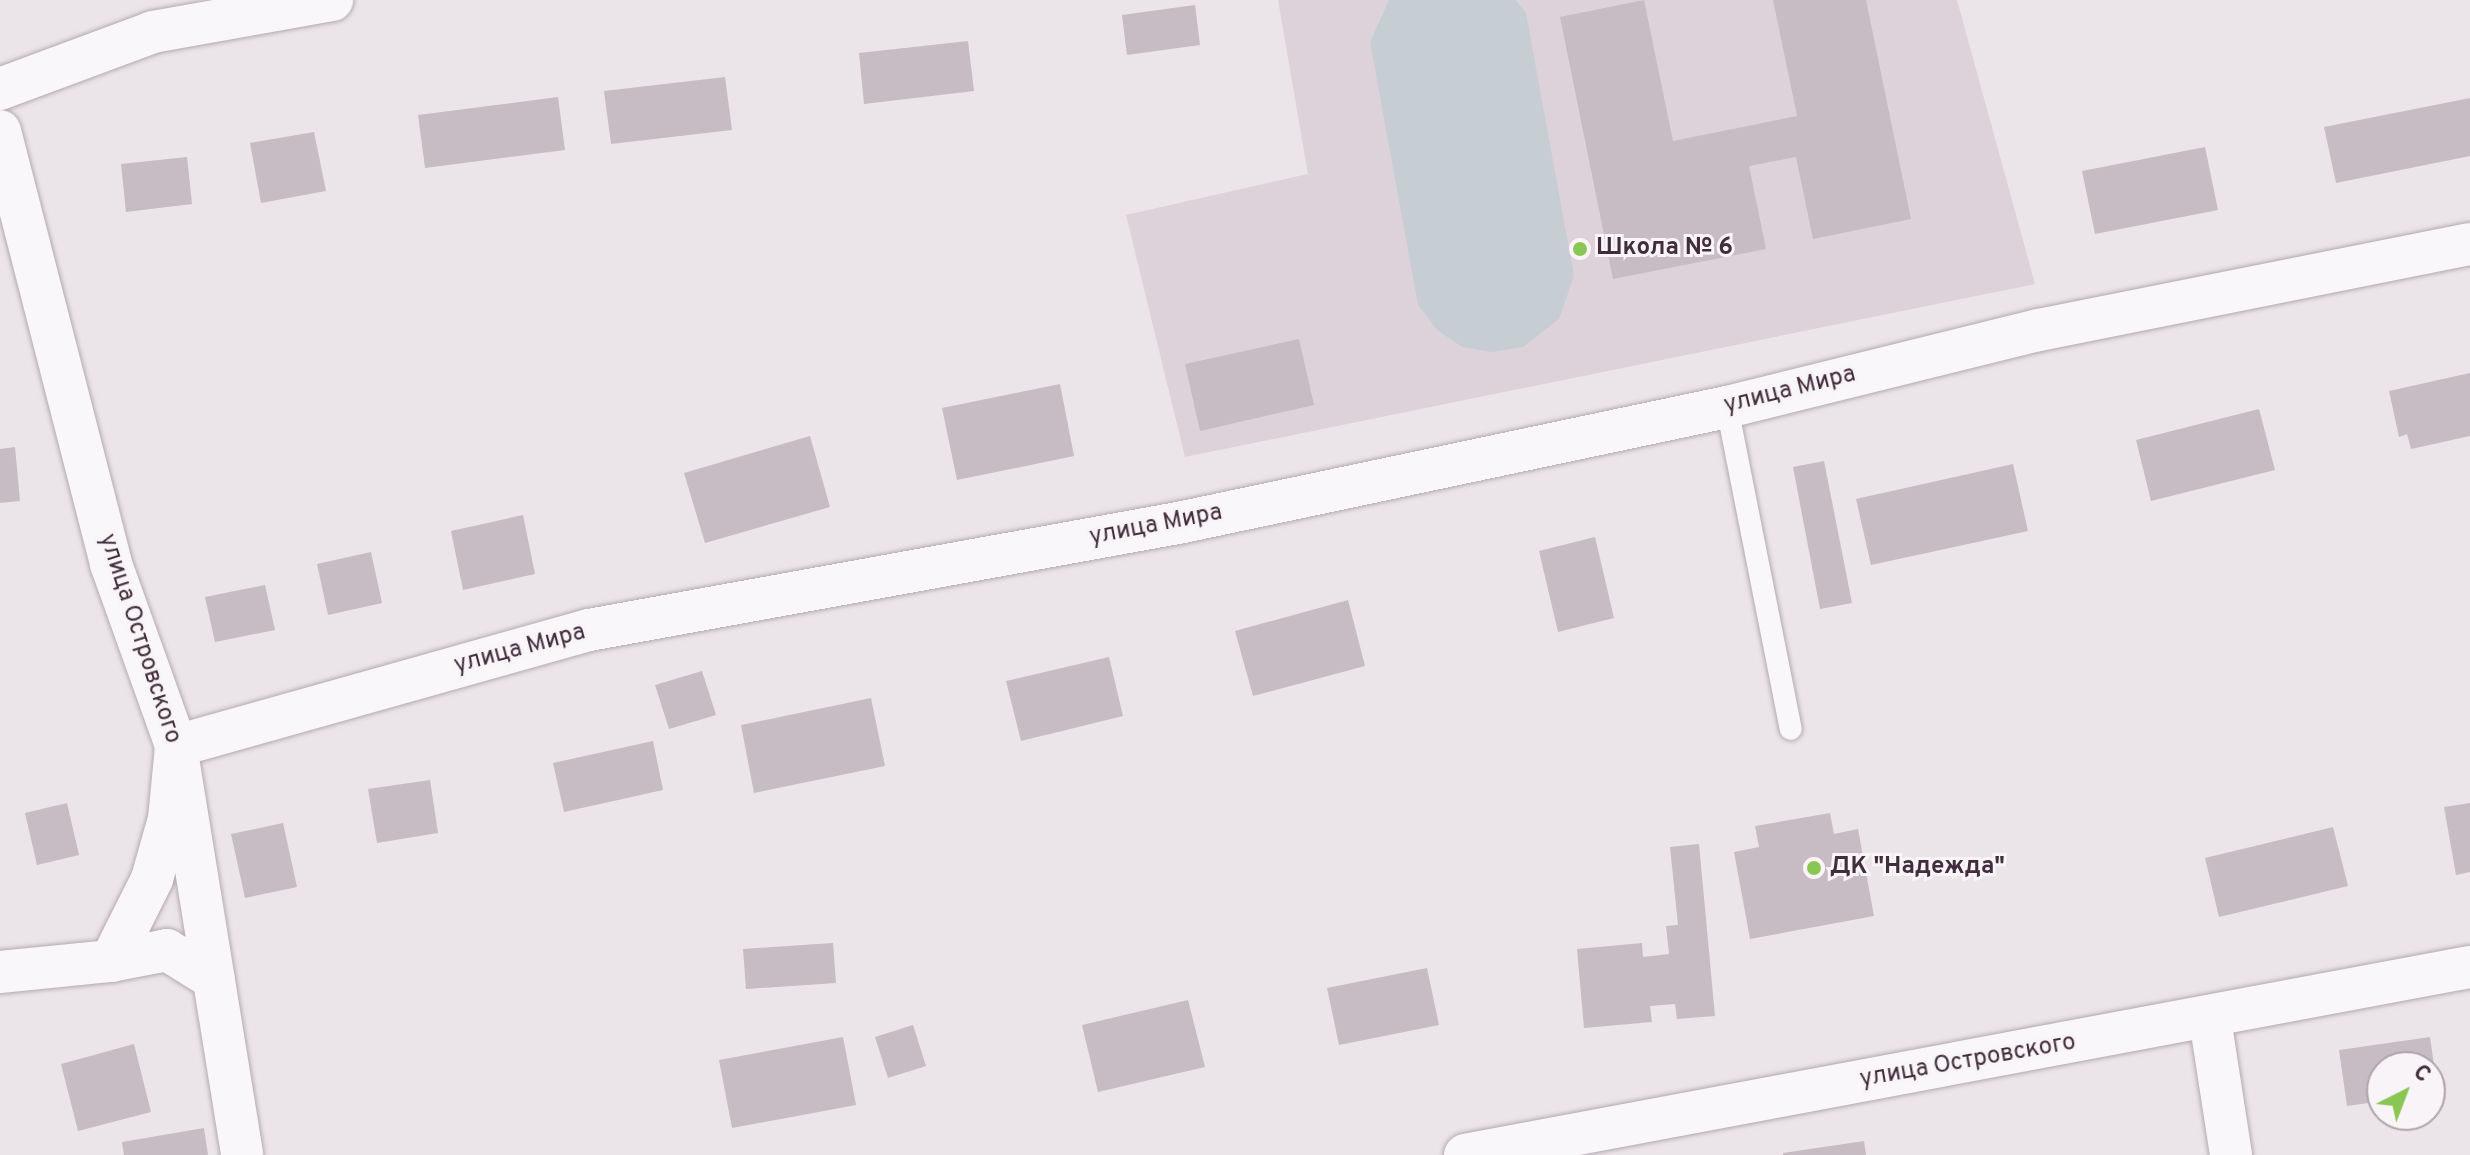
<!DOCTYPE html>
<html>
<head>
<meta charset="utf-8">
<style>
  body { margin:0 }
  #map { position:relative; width:2470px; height:1155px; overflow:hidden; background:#ebe4e9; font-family:Overpass,sans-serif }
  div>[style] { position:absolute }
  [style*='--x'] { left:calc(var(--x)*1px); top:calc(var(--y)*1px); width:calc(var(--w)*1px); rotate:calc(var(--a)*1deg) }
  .built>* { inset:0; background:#ddd2d9 }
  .green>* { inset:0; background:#c6ced4 }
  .building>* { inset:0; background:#c7bcc4 }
  .roads { filter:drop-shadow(0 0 2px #b5a9b2) drop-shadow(0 0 2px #b5a9b2) }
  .lane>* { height:22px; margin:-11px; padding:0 11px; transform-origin:11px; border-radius:11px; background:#f9f7f9 }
  .street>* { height:42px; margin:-21px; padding:0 21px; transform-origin:21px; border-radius:21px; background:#f9f7f9 }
  .dots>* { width:22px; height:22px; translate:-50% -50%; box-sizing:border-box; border:4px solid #f8f4f7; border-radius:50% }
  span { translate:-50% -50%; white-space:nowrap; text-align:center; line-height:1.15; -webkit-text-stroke:6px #f8f4f7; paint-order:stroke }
  .poi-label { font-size:24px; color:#422d3c; font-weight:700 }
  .left { translate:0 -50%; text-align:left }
  .street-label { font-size:24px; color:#422d3c }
  .north { position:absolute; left:2366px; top:1051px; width:80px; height:80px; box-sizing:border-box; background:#f8f4f7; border:2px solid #afa4ac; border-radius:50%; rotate:42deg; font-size:22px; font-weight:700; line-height:32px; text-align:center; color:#422d3c }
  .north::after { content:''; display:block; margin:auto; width:28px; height:36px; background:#8ac654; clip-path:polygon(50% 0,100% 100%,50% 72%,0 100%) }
</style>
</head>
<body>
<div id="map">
  <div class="built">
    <i style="clip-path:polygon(1278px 0,1957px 0,2035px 284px,1185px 457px,1126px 215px,1308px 174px)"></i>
  </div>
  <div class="green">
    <i style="clip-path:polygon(1389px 0,1516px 0,1526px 13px,1574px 276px,1559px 319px,1523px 347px,1492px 352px,1462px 347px,1437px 330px,1418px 305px,1370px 42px)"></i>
  </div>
  <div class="building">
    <i style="clip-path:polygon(1644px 0,1673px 141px,1797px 116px,1773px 0,1866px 0,1911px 219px,1813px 239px,1796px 157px,1749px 166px,1766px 249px,1613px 279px,1560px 17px)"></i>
    <i style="clip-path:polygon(1195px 5px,1200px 45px,1127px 55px,1122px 15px)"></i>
    <i style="clip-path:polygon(968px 41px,974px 91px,864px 104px,859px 53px)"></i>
    <i style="clip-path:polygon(725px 77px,732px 130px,611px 144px,604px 91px)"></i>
    <i style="clip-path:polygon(558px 97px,565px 150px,425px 168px,418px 115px)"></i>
    <i style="clip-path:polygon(2470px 98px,2470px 156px,2336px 183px,2324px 127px)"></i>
    <i style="clip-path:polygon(314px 132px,326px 191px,261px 203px,250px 143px)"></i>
    <i style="clip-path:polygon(2205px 147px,2218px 210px,2095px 234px,2082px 171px)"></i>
    <i style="clip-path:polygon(187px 157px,192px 204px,126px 212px,121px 164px)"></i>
    <i style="clip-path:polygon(1299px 339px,1314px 405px,1200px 431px,1185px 364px)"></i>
    <i style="clip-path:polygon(2470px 373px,2470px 436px,2411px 449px,2407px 434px,2399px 437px,2389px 391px)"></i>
    <i style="clip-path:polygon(1060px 384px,1074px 456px,957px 480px,942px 408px)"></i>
    <i style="clip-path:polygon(2259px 409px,2275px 470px,2151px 501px,2136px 440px)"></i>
    <i style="clip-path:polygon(810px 436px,830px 507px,705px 543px,684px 473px)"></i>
    <i style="clip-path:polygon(15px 447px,20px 501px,0 503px,0 449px)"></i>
    <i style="clip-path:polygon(1824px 461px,1852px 603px,1820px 609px,1793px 467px)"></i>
    <i style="clip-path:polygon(2013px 464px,2028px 531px,1871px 565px,1856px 499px)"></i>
    <i style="clip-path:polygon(523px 515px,535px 574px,463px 590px,451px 531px)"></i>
    <i style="clip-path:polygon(1595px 537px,1614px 618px,1558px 632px,1539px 551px)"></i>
    <i style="clip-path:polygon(371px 552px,382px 603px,328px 615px,317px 564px)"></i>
    <i style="clip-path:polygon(265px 585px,275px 630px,215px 642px,205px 597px)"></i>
    <i style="clip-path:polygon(1348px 600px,1365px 666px,1253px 696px,1235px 631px)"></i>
    <i style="clip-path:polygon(1109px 657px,1123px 716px,1021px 741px,1006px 681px)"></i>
    <i style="clip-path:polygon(702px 671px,716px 715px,669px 729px,655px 685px)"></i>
    <i style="clip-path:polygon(871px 698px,885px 766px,754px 793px,741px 725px)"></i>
    <i style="clip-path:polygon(653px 741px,663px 790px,564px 812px,553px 763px)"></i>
    <i style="clip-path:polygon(430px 780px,438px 833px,377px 843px,368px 789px)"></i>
    <i style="clip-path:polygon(67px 803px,79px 855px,37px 865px,25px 813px)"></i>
    <i style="clip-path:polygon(2470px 803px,2470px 872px,2456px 875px,2444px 807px)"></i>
    <i style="clip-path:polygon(1830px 813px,1834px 834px,1858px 829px,1874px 916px,1750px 939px,1734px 852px,1759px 847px,1755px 826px)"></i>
    <i style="clip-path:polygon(283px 823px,297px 887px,245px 898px,231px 834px)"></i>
    <i style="clip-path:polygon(2333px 827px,2348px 886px,2219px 917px,2205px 858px)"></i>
    <i style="clip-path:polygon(1699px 844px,1715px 1016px,1677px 1019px,1675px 1004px,1650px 1006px,1652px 1022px,1584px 1028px,1577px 949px,1642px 943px,1643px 957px,1669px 954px,1666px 926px,1678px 925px,1670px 847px)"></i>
    <i style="clip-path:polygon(833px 943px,836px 983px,746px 989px,743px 949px)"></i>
    <i style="clip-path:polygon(1427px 968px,1439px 1025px,1339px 1045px,1327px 988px)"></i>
    <i style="clip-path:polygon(1188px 1000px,1205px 1067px,1098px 1092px,1082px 1025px)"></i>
    <i style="clip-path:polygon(913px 1025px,926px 1066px,888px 1078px,875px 1037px)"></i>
    <i style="clip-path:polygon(843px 1037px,856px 1105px,732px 1128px,719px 1060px)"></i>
    <i style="clip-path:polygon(2430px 1037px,2438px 1093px,2430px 1094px,2430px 1067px,2382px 1067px,2382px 1101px,2347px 1106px,2339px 1050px)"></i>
    <i style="clip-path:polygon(134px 1044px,151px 1112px,78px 1131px,61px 1064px)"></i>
    <i style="clip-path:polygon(204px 1128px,208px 1155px,124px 1155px,122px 1142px)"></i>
    <i style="clip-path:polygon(1864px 1141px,1866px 1155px,1783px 1155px,1783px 1153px)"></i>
  </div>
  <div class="roads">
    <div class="lane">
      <i style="--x:1727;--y:407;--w:328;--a:78.8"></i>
    </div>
    <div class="street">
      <i style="--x:0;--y:89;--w:163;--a:-20.4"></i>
      <i style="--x:153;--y:32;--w:182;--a:-10.1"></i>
      <i style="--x:0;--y:131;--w:447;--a:75.6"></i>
      <i style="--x:111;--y:564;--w:193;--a:70.3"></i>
      <i style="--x:176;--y:746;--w:414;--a:80.8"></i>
      <i style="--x:111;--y:961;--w:57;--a:-11.1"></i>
      <i style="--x:167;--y:950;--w:55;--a:31.7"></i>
      <i style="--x:0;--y:972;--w:112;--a:-5.7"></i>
      <i style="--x:111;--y:961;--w:92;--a:-63.4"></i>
      <i style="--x:152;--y:879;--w:62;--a:-74.2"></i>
      <i style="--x:169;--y:819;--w:73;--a:-84.5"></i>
      <i style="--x:176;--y:746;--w:429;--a:-15.7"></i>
      <i style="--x:589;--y:630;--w:604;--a:-10.3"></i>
      <i style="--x:1183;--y:522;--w:556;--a:-11.94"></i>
      <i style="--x:1727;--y:407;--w:321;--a:-13.9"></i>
      <i style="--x:2039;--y:330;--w:439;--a:-11.3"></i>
      <i style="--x:2210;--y:1019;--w:138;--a:81.2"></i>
      <i style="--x:1465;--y:1155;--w:1022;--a:-10.6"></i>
    </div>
  </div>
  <div class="dots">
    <i style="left:1580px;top:249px;background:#8ac654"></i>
    <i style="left:1814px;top:868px;background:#8ac654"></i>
  </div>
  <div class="poi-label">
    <span class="left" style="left:1596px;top:249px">Школа № 6</span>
    <span class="left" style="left:1830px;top:868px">ДК "Надежда"</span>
  </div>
  <div class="street-label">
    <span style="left:1790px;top:391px;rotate:-14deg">улица Мира</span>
    <span style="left:1156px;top:526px;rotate:-11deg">улица Мира</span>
    <span style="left:139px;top:639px;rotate:72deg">улица Островского</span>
    <span style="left:520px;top:650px;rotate:-15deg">улица Мира</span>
    <span style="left:1968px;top:1062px;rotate:-10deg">улица Островского</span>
  </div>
  <div class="north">С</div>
</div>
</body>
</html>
